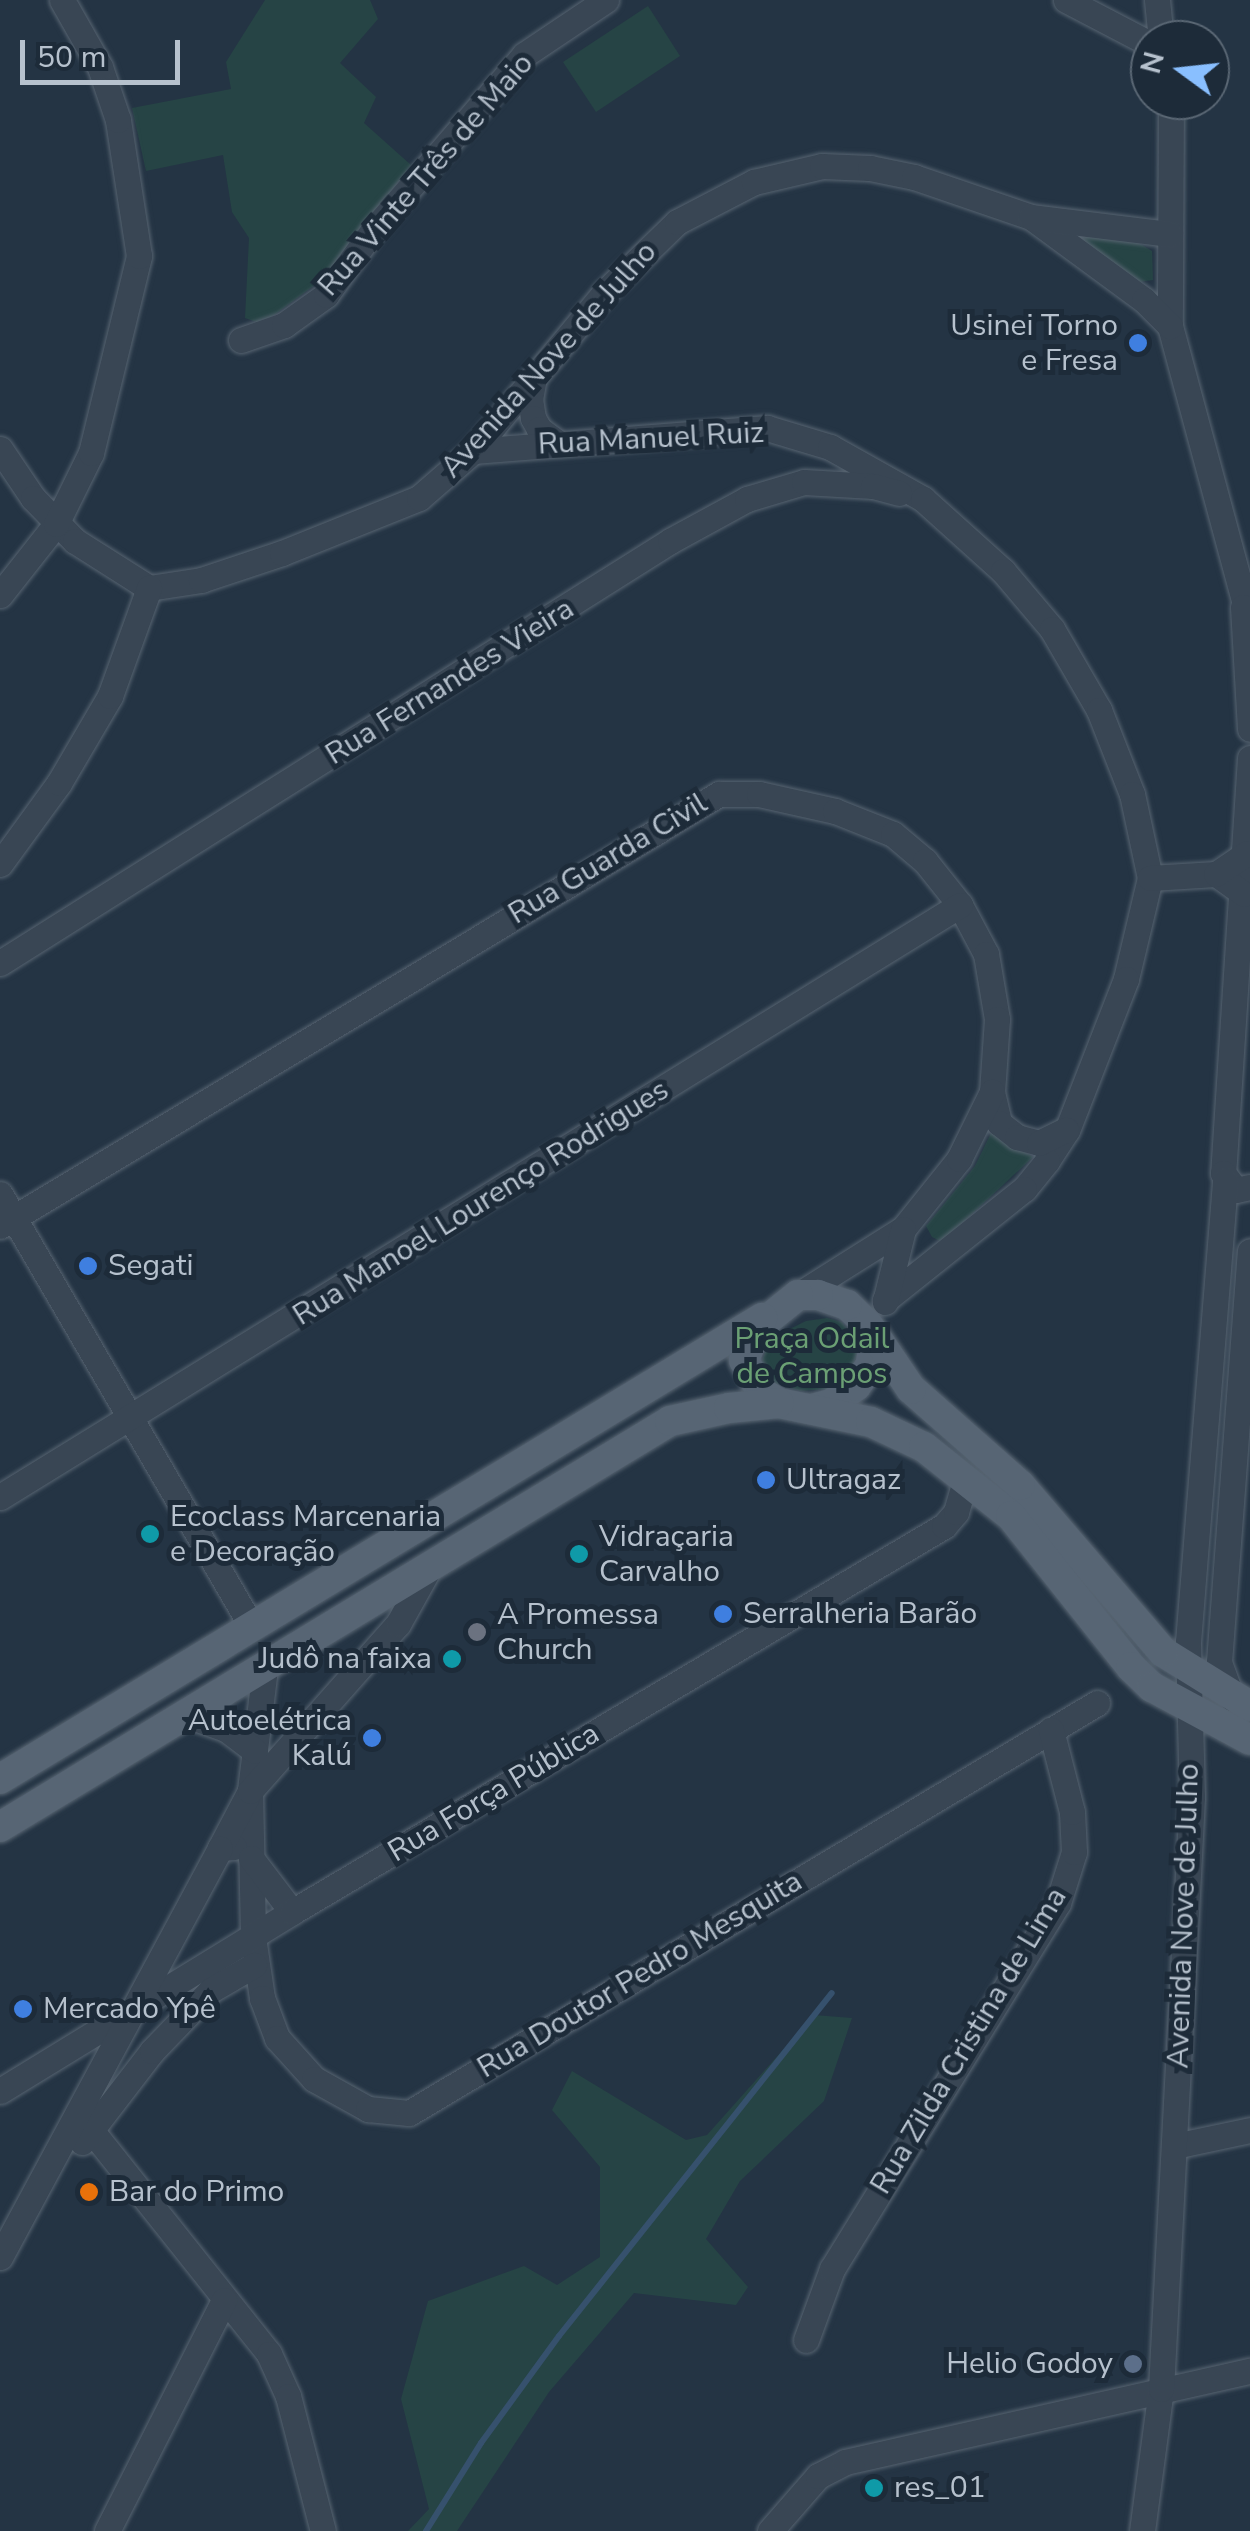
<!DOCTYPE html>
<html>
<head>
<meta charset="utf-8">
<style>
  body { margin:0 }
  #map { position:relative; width:1250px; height:2531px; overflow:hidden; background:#243444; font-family:"Nunito Sans",sans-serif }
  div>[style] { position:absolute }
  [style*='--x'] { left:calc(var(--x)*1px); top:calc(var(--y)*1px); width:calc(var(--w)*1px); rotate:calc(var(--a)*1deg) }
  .green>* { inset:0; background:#264445 }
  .stream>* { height:6px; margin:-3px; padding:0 3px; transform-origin:3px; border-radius:3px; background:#36516d }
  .roads { filter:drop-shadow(0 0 2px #576471) drop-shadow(0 0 2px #576471) }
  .minor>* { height:25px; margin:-12.5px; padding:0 12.5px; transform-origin:12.5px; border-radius:12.5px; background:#394654 }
  .major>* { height:30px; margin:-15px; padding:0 15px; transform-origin:15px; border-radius:15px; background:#576574 }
  .dots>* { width:28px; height:28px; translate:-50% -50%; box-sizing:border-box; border:5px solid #1d2b39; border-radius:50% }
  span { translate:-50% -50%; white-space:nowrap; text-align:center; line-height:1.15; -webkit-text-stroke:10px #1d2b39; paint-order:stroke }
  .street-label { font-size:30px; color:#b6c1cd }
  .poi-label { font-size:30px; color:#b6c1cd }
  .right { translate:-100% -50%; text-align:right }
  .left { translate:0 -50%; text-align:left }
  .park-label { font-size:30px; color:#6ba074 }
  .north { position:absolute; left:1130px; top:20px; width:100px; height:100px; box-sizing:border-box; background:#1d2b39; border:2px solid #5a6774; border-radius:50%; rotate:285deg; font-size:28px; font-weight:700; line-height:40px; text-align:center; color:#b6c1cd }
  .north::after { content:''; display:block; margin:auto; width:35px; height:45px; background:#89bfff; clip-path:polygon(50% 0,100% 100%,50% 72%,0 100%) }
  .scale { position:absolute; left:20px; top:40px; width:160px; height:45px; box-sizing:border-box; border:5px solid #b6c1cd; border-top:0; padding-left:12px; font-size:30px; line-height:35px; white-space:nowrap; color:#b6c1cd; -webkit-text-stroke:8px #1d2b39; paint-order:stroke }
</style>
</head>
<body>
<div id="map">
  <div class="green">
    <i style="clip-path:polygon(265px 0,370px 0,378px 19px,340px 63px,376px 97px,364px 123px,411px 165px,323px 279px,262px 324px,245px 318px,249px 238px,232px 212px,223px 155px,146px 171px,132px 108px,231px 89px,226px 62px)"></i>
    <i style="clip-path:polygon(648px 6px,680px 56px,596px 112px,563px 62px)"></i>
    <i style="clip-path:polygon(1066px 229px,1134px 240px,1152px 251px,1153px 280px,1139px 282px)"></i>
    <i style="clip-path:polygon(992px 1131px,1033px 1157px,942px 1242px,932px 1237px,926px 1226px,975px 1166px)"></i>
    <i style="clip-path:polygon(827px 1318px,842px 1322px,860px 1347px,848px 1379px,827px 1389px,800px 1391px,768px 1381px,761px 1364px,769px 1339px,806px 1321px)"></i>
    <i style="clip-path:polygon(814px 2015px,852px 2018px,824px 2101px,740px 2181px,706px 2239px,748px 2287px,736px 2305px,634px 2293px,549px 2392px,457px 2531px,408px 2531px,429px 2509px,401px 2399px,428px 2301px,524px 2266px,557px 2285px,600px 2257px,600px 2167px,552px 2110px,572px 2071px,686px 2140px,707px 2135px)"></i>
  </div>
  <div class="stream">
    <i style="--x:426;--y:2531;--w:104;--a:-58"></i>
    <i style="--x:481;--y:2443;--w:132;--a:-53.9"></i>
    <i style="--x:559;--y:2336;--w:438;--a:-51.5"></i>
  </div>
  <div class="roads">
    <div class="minor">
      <i style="--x:1066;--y:0;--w:95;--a:27.6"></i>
      <i style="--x:1157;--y:0;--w:40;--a:84.3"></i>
      <i style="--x:1171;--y:100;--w:226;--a:90.3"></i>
      <i style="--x:1170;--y:326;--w:307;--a:74.9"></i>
      <i style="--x:1035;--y:220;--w:135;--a:36.3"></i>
      <i style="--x:1144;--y:300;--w:37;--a:45"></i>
      <i style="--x:241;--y:340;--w:46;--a:-19.2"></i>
      <i style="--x:284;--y:325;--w:52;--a:-35.5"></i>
      <i style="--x:326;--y:295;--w:82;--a:-54"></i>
      <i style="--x:374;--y:229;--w:230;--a:-49.2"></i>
      <i style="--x:524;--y:55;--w:99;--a:-33.9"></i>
      <i style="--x:534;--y:377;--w:22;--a:100"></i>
      <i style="--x:530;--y:399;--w:19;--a:81"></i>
      <i style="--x:533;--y:418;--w:13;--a:61"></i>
      <i style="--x:539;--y:429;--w:26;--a:36"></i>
      <i style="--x:0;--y:449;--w:59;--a:56"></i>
      <i style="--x:33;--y:498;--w:60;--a:45.7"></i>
      <i style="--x:75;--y:541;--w:88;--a:32.4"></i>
      <i style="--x:149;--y:588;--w:53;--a:-8.7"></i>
      <i style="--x:201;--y:580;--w:85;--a:-18.4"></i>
      <i style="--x:282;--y:553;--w:148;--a:-21.9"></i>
      <i style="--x:419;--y:498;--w:72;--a:-41"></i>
      <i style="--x:473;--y:451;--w:205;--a:-50.3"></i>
      <i style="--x:604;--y:293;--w:102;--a:-44.2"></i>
      <i style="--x:677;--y:222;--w:87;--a:-27.5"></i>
      <i style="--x:754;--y:182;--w:70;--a:-13.2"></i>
      <i style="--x:822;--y:166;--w:48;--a:2.4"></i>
      <i style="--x:870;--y:168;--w:45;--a:11.6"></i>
      <i style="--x:914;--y:177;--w:124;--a:18.9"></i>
      <i style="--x:1031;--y:217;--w:140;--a:7"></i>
      <i style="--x:473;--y:451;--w:295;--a:-4.5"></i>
      <i style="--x:767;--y:428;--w:66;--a:16.8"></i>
      <i style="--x:830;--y:447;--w:107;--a:29.2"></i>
      <i style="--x:923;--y:499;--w:108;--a:42"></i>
      <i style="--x:1003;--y:571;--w:76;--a:49.8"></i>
      <i style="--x:1052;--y:629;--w:94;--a:59.9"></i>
      <i style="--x:1099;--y:710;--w:90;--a:68.6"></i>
      <i style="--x:1132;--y:794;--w:86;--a:77.9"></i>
      <i style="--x:1150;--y:878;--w:104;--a:103.4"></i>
      <i style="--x:1126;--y:979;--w:162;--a:111.3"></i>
      <i style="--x:1067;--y:1130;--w:37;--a:123"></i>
      <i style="--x:1047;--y:1161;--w:36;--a:129"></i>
      <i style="--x:1024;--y:1189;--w:178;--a:141.4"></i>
      <i style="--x:0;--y:595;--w:90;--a:-51.7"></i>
      <i style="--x:56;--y:524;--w:79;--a:-63.8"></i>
      <i style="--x:91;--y:453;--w:203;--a:-76.3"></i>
      <i style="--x:139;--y:256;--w:138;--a:-98.8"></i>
      <i style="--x:118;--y:120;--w:56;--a:-108.8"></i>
      <i style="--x:100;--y:67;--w:77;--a:-119.6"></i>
      <i style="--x:1243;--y:607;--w:122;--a:86.7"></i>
      <i style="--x:1250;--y:758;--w:416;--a:93.7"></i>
      <i style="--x:1223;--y:1173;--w:21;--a:53"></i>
      <i style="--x:1236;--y:1190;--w:14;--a:-12"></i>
      <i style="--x:0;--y:864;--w:100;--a:-53.9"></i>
      <i style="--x:59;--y:783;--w:101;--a:-59.6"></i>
      <i style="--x:110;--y:696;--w:115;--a:-70.1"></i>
      <i style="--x:1150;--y:878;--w:66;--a:-3.5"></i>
      <i style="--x:1244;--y:894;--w:34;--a:-144"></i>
      <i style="--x:1216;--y:874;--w:37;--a:-34"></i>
      <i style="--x:0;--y:963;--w:792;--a:-32.2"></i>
      <i style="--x:670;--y:541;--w:88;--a:-28.6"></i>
      <i style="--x:747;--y:499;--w:59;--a:-16.6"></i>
      <i style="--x:804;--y:482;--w:69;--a:3.3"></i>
      <i style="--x:873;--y:486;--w:27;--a:15"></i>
      <i style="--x:0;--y:1194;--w:501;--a:59.8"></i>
      <i style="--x:0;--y:1226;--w:839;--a:-31"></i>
      <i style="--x:719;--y:794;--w:40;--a:0"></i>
      <i style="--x:759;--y:794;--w:78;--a:12.6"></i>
      <i style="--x:835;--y:811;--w:62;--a:21.6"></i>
      <i style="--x:893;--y:834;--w:42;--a:40.2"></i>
      <i style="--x:925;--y:861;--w:56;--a:51.5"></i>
      <i style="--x:960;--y:905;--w:55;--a:62"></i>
      <i style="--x:986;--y:954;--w:66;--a:80.4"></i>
      <i style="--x:997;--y:1019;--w:73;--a:93.9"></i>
      <i style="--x:992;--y:1092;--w:32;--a:77"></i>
      <i style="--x:999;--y:1123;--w:23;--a:38"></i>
      <i style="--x:1017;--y:1137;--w:23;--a:15"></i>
      <i style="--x:1039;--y:1143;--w:30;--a:-26"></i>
      <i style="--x:798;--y:1295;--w:124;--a:-32.2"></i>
      <i style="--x:903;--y:1229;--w:90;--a:-51.3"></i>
      <i style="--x:959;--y:1159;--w:75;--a:-63.8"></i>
      <i style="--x:885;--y:1302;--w:75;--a:-76.1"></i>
      <i style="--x:0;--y:1497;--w:1128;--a:-31.66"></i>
      <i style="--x:265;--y:1668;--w:124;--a:97"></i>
      <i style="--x:250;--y:1791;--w:146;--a:88.8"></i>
      <i style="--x:253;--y:1937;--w:62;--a:81.6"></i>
      <i style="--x:262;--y:1998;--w:43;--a:69.4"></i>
      <i style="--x:277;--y:2038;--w:55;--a:47.9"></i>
      <i style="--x:314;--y:2079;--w:62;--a:29.1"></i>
      <i style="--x:368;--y:2109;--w:41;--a:5.6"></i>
      <i style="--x:409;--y:2113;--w:801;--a:-30.79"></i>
      <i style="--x:1232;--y:1698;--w:38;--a:-110"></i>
      <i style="--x:1219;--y:1662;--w:412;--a:-85.7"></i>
      <i style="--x:186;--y:1715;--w:42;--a:19.3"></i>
      <i style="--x:226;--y:1729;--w:36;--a:37"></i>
      <i style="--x:234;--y:1847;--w:14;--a:176"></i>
      <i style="--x:220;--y:1848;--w:64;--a:-62.2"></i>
      <i style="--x:250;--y:1791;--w:223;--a:-48.5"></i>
      <i style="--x:398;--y:1624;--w:62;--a:-60.9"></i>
      <i style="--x:251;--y:1858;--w:68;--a:52.8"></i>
      <i style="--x:0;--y:2091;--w:342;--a:-31.5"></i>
      <i style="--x:292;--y:1912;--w:758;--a:-30.63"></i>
      <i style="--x:944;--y:1526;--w:18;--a:-49"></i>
      <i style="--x:956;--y:1512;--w:35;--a:-74"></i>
      <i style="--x:91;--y:2130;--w:286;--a:51.5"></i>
      <i style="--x:269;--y:2354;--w:46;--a:65.7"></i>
      <i style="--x:288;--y:2396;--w:139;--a:75.5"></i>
      <i style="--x:82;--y:2142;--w:115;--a:-52.4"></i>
      <i style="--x:152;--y:2051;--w:85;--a:-46"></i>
      <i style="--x:211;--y:1990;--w:50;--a:-30.2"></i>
      <i style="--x:1175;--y:2146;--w:77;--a:-12"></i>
      <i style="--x:0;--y:2257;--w:464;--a:-61.7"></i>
      <i style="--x:806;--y:2340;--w:76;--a:-69.9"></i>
      <i style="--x:832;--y:2269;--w:430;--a:-58.3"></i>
      <i style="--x:1058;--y:1903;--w:53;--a:-72.6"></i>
      <i style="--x:1074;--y:1852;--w:40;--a:-92.9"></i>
      <i style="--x:1072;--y:1812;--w:85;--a:-104.4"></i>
      <i style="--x:107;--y:2531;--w:259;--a:-63.1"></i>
      <i style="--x:770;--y:2531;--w:73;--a:-48.9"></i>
      <i style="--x:818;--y:2476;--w:30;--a:-27"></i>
      <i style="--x:845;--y:2462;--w:415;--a:-12.7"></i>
      <i style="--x:1142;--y:2531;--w:143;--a:-82.4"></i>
      <i style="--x:1161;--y:2389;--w:593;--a:-87"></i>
      <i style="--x:1192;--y:1797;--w:155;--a:-91.5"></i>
      <i style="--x:1188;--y:1642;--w:463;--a:-85.4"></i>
    </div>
    <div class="major">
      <i style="--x:812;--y:1409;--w:20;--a:-15"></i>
      <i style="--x:831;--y:1404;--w:31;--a:-36"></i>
      <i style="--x:856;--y:1386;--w:24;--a:-55"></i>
      <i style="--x:870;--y:1366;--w:25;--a:-79"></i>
      <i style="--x:1250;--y:1706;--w:102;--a:-148.2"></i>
      <i style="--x:1163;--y:1652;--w:220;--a:-130.6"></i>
      <i style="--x:1020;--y:1485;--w:145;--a:-138.6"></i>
      <i style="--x:911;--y:1389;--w:77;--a:-123.9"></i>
      <i style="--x:868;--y:1325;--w:29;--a:-136"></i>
      <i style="--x:847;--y:1305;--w:31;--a:-161"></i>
      <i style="--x:818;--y:1295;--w:20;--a:180"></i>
      <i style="--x:798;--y:1295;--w:53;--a:141.2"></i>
      <i style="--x:757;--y:1328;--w:35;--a:112"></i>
      <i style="--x:744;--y:1360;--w:36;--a:62"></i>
      <i style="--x:761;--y:1392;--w:21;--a:31"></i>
      <i style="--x:779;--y:1403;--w:94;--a:11.7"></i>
      <i style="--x:871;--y:1422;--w:59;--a:25.3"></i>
      <i style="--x:924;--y:1447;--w:111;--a:38.4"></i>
      <i style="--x:1011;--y:1516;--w:193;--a:51.5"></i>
      <i style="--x:1131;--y:1667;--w:29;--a:44"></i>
      <i style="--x:1152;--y:1687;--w:111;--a:28.4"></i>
      <i style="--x:0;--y:1779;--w:891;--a:-31.17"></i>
      <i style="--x:0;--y:1827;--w:783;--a:-31.21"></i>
      <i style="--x:670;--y:1421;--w:60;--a:-12.4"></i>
      <i style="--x:729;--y:1408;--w:50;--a:-5.7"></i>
    </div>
  </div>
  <div class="dots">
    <i style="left:1138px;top:343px;background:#3f7fe0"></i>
    <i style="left:88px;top:1266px;background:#3f7fe0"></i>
    <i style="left:766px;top:1480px;background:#3f7fe0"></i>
    <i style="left:150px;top:1534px;background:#0f9aa8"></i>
    <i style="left:579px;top:1554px;background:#0f9aa8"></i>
    <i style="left:723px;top:1614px;background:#3f7fe0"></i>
    <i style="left:477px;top:1632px;background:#6b7280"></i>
    <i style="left:452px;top:1659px;background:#0f9aa8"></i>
    <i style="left:372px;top:1738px;background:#3f7fe0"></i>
    <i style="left:23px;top:2009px;background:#3f7fe0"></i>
    <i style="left:89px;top:2192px;background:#e8710a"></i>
    <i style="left:1133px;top:2364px;background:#5c6f8a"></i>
    <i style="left:874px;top:2488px;background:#0f9aa8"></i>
  </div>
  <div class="street-label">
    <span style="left:426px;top:175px;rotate:-49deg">Rua Vinte Três de Maio</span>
    <span style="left:549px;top:360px;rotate:-48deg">Avenida Nove de Julho</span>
    <span style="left:651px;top:439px;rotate:-3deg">Rua Manuel Ruiz</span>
    <span style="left:450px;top:682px;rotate:-32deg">Rua Fernandes Vieira</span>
    <span style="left:608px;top:859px;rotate:-31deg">Rua Guarda Civil</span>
    <span style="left:481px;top:1203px;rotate:-32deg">Rua Manoel Lourenço Rodrigues</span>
    <span style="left:494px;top:1793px;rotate:-31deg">Rua Força Pública</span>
    <span style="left:1184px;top:1916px;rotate:-88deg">Avenida Nove de Julho</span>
    <span style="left:640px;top:1975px;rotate:-31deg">Rua Doutor Pedro Mesquita</span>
    <span style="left:969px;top:2041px;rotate:-59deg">Rua Zilda Cristina de Lima</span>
  </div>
  <div class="poi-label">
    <span class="right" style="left:1118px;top:343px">Usinei Torno<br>e Fresa</span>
    <span class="left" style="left:108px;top:1266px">Segati</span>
    <span class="left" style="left:786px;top:1480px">Ultragaz</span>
    <span class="left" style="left:170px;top:1534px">Ecoclass Marcenaria<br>e Decoração</span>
    <span class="left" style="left:599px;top:1554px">Vidraçaria<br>Carvalho</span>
    <span class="left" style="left:743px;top:1614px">Serralheria Barão</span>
    <span class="left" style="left:497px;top:1632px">A Promessa<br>Church</span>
    <span class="right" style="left:432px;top:1659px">Judô na faixa</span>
    <span class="right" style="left:352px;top:1738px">Autoelétrica<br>Kalú</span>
    <span class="left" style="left:43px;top:2009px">Mercado Ypê</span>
    <span class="left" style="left:109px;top:2192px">Bar do Primo</span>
    <span class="right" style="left:1113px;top:2364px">Helio Godoy</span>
    <span class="left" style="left:894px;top:2488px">res_01</span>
  </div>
  <div class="park-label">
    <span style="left:812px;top:1356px">Praça Odail<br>de Campos</span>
  </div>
  <div class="north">N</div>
  <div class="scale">50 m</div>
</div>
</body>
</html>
